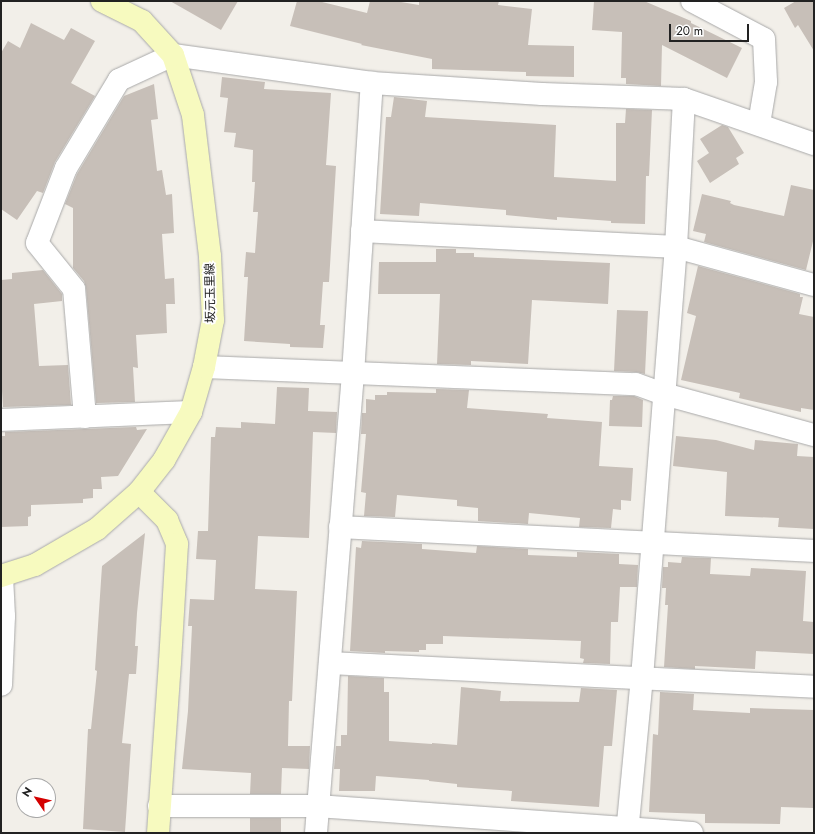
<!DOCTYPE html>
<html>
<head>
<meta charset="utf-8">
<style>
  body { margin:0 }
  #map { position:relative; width:815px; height:834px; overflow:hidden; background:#f2efe9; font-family:Jost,"Noto Sans JP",sans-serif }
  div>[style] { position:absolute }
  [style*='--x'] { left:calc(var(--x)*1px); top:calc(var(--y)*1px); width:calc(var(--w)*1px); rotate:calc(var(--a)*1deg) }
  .building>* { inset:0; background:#c7bfb8 }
  .roads { filter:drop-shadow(0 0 1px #a9a9a9) drop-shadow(0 0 1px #a9a9a9) }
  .street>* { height:22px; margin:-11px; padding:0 11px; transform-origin:11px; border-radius:11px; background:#fff }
  .secondary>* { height:22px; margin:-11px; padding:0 11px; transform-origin:11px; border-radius:11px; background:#f7fabf }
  span { translate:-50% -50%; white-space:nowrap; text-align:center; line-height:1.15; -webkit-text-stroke:3.5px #fff; paint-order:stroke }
  .street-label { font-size:12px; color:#222 }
  .frame { position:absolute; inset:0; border:2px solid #222; pointer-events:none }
  .north { position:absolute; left:16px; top:778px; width:40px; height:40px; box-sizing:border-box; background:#fff; border:1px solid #a7a7a7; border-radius:50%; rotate:304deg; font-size:11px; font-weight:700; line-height:16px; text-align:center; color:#222 }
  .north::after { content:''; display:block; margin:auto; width:14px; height:18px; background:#d40000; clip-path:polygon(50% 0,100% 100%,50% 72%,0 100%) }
  .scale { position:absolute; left:669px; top:24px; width:80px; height:18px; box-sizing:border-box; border:2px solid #222; border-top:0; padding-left:5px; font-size:12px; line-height:14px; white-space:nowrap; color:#222; -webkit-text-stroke:3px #fff; paint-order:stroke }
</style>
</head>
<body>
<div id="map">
  <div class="building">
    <i style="clip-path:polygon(170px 1px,238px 1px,221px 30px)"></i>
    <i style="clip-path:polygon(297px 1px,318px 1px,367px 13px,370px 1px,395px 1px,419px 5px,419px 1px,499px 1px,498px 5px,532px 9px,528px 45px,574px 46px,574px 77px,526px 76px,526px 72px,432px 69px,432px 59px,361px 45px,362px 44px,290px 26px)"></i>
    <i style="clip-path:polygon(594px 1px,644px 1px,691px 21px,691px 23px,742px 48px,727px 78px,662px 45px,661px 86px,626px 84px,626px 78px,621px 78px,622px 32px,592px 30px)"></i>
    <i style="clip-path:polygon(796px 1px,814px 1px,814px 51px,798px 25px,795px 28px,784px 8px)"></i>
    <i style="clip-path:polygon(31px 23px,64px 40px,71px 28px,95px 41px,71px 83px,95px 96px,55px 162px,43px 193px,37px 191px,17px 220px,1px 209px,1px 53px,8px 41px,20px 48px)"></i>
    <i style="clip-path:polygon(222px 77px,265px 82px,264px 89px,331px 93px,326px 165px,336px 166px,329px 282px,323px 282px,320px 325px,325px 325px,323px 348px,290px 347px,290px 344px,244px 341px,248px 277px,244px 277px,246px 252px,255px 253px,258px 212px,253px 212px,255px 182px,252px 182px,253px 150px,234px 147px,236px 133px,224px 132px,228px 98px,220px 97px)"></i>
    <i style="clip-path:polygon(154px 84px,158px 119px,151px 120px,157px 171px,162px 170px,166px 195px,172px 194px,174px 233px,162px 234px,165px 279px,174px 278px,175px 304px,166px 304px,167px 333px,136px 335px,138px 368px,133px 367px,135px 402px,96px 403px,86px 288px,84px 281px,73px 268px,73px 208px,65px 204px,77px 174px,124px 96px)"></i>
    <i style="clip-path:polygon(394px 97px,427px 101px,425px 117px,556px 125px,554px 177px,616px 181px,616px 123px,625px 123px,626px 109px,652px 110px,649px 176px,646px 176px,645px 224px,611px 223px,611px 221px,557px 217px,557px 220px,506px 215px,506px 210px,420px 203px,419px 216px,380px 214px,386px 117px,391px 117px)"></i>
    <i style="clip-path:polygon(722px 125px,728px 127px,744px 153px,736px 158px,739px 164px,710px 183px,697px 161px,709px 153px,700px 139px)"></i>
    <i style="clip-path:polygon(791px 185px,814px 190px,814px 237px,806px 270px,704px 242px,706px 234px,693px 231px,702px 194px,731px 201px,730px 203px,734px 205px,784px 216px)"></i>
    <i style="clip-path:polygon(436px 249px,456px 249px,456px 253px,474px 253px,474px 257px,610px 263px,608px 304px,532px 300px,528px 364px,471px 361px,471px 365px,437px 364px,440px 294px,378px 294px,379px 262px,436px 262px)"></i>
    <i style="clip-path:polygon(698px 266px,800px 294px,800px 297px,803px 297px,799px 314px,814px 317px,814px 410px,801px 408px,801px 412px,739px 398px,740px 393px,681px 380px,696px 316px,687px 313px)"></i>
    <i style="clip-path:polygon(43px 270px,62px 294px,62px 301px,34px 304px,39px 366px,68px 365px,71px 405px,3px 407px,1px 375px,1px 280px,12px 279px,12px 273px)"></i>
    <i style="clip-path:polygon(617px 310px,648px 311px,645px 374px,636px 372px,614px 371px)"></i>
    <i style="clip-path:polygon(277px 387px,309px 388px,308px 411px,337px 412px,336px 433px,313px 432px,309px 538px,258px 536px,255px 589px,297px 591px,292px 701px,289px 701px,288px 746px,310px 746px,309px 769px,282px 768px,281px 794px,250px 794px,251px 773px,182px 769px,188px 711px,192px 626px,188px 626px,190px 599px,214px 600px,216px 560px,196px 559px,198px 531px,208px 531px,211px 437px,215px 437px,216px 427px,241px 428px,241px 422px,275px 424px)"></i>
    <i style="clip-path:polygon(436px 389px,469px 390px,467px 408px,548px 414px,547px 418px,602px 422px,599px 466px,633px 468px,631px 501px,621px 500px,621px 510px,613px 509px,611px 528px,579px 527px,580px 518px,529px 513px,528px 524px,478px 521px,478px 508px,457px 506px,457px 500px,397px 495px,395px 517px,364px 516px,366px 493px,361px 492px,366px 434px,361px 434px,362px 413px,366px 413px,366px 399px,375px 400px,375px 395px,387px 395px,387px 392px,436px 393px)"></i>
    <i style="clip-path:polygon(613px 396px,634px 396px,643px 400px,642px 427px,609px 426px,610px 400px,612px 400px)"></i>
    <i style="clip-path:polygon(136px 427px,137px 430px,147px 429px,118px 476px,101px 477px,102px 489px,93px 489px,93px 498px,83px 499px,83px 503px,31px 505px,31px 516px,28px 517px,28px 526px,1px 527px,1px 436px,5px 436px,5px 432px)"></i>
    <i style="clip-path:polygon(676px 436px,716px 440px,754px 450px,755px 440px,798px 444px,797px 456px,814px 457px,814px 529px,778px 527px,779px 518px,725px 516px,727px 472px,673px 466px)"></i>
    <i style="clip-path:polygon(145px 533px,137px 613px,135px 646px,138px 646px,136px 674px,129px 674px,122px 743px,131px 744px,125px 832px,83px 829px,88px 729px,91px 729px,97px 671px,95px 670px,102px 566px)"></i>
    <i style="clip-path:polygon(362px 541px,422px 544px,422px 549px,476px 553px,477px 546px,528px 549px,528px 555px,577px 557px,577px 552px,619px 554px,619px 564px,638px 565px,637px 587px,620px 587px,618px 622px,611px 622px,610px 664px,583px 663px,584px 659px,580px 658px,581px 641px,443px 636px,443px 644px,426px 644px,426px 650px,419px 650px,419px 652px,385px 651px,385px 653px,350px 651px,356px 547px,361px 548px)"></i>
    <i style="clip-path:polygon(682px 557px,711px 558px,710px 574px,750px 576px,751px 568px,806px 571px,803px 621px,814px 622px,814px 654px,756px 651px,755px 669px,695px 666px,695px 669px,664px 667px,668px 605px,665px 605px,666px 588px,662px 588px,663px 567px,668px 567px,668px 562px,681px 563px)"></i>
    <i style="clip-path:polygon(348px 676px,384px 678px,384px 692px,389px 692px,389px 741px,432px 744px,432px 743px,457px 745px,461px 687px,501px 691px,500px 701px,579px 702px,581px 688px,617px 690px,612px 746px,604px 746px,599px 807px,511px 801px,512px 791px,457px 787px,457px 784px,429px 781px,429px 780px,376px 776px,375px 791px,339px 791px,340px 769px,334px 769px,336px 746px,341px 746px,341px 735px,347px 735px)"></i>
    <i style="clip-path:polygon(660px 692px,694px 694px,693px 710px,750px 713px,750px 708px,814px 710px,814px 808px,781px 807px,780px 824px,705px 823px,705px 814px,649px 812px,653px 734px,658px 735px)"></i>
    <i style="clip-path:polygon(250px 818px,281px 818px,281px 833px,250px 833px)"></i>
  </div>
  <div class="roads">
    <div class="street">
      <i style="--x:692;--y:1;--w:81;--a:27.8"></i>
      <i style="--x:764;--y:39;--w:43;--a:87.3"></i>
      <i style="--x:766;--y:82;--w:43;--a:99.5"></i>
      <i style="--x:362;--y:231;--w:314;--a:2.9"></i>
      <i style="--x:676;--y:247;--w:143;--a:15.4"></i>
      <i style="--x:204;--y:367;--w:432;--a:2.3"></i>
      <i style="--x:636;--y:384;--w:30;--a:20"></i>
      <i style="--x:664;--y:394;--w:156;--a:15.3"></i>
      <i style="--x:85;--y:417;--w:128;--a:-94.9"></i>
      <i style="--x:74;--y:289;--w:59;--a:-128.8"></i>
      <i style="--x:37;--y:243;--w:80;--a:-68.9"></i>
      <i style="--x:66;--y:168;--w:103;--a:-58.9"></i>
      <i style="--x:119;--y:80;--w:60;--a:-24.8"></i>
      <i style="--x:173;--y:55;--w:201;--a:8"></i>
      <i style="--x:372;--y:83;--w:170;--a:3.7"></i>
      <i style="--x:542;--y:94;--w:142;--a:2"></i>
      <i style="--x:684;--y:99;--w:138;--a:19.1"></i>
      <i style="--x:1;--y:420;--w:190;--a:-2.4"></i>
      <i style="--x:340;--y:527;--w:475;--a:2.9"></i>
      <i style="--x:330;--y:663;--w:485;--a:2.8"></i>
      <i style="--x:1;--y:685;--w:69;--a:-87.5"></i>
      <i style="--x:4;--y:616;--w:40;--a:-92.9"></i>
      <i style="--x:159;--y:806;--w:158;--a:0"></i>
      <i style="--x:317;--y:806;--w:376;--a:4.1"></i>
      <i style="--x:316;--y:833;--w:460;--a:-85.4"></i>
      <i style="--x:353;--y:374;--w:292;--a:-86.3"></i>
      <i style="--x:627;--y:833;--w:156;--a:-84.5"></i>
      <i style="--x:642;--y:678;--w:432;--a:-85.5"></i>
      <i style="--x:676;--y:247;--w:148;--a:-86.9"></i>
    </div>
    <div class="secondary">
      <i style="--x:139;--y:492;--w:40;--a:45"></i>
      <i style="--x:167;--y:520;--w:26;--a:67"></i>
      <i style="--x:177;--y:544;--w:118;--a:93.4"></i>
      <i style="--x:170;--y:662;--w:171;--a:94"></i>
      <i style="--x:1;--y:576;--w:36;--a:-18"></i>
      <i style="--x:35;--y:565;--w:72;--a:-30.1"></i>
      <i style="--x:97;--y:529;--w:56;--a:-41.4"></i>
      <i style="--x:139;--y:492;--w:41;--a:-52"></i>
      <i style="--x:164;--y:460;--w:55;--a:-60.6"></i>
      <i style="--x:191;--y:412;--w:47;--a:-73.9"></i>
      <i style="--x:204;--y:367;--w:48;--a:-79.2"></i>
      <i style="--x:213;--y:320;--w:64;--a:-92.7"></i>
      <i style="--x:210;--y:256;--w:142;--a:-96.9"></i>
      <i style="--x:193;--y:115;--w:63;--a:-108.4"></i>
      <i style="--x:173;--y:55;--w:46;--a:-132.4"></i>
      <i style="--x:142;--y:21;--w:45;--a:-153.4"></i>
    </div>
  </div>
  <div class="street-label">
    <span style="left:211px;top:293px;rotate:-91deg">坂元玉里線</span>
  </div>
  <div class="frame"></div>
  <div class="north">N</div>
  <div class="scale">20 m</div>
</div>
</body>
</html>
